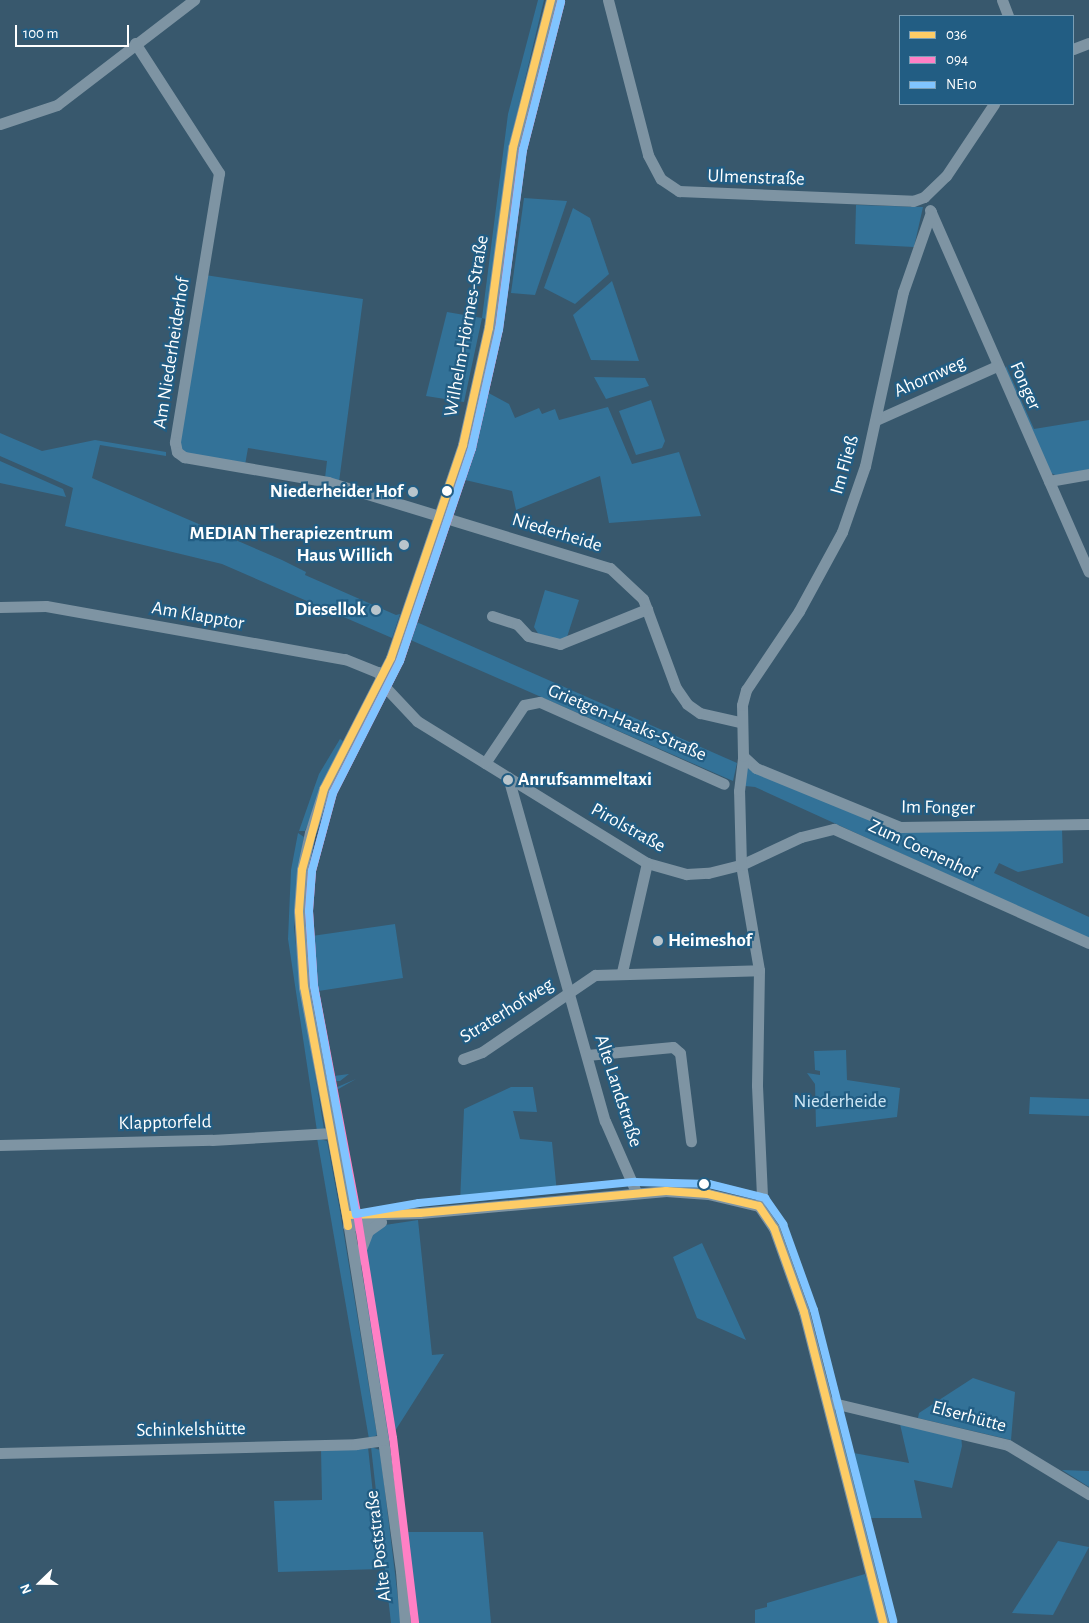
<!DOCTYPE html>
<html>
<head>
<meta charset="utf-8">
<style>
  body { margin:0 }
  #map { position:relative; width:1089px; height:1623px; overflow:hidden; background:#38586d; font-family:"Alegreya Sans",sans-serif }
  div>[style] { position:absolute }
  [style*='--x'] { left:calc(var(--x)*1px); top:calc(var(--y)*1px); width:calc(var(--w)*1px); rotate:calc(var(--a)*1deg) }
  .green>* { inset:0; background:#337298 }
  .minor>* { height:11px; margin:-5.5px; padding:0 5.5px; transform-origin:5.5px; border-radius:5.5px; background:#7e94a3 }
  .bus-1>* { height:8px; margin:-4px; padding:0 4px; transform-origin:4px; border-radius:4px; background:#fdcc66 }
  .bus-2>* { height:8px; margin:-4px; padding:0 4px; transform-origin:4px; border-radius:4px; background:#ff80c5 }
  .bus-3>* { height:8px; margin:-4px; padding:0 4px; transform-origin:4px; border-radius:4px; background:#80c4ff }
  .dots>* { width:14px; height:14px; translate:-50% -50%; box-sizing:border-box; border:2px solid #225d83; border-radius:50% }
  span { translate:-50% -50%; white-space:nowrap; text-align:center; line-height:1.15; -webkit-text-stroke:4.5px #225d83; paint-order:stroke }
  .street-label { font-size:19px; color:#fff }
  .poi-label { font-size:19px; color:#fff; font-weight:700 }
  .right { translate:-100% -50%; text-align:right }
  .left { translate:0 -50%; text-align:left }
  .park-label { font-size:19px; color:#cee7f6 }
  .legend { position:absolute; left:899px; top:15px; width:175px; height:90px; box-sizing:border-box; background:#225d83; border:1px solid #7a9eb5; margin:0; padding:6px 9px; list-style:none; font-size:15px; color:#fff }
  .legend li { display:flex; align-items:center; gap:10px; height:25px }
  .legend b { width:25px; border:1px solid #7a9eb5 }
  .north { position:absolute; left:15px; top:1558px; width:50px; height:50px; -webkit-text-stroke:4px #225d83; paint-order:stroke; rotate:248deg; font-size:14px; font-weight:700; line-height:20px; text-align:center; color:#fff }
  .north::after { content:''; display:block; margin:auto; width:18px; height:22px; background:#fff; clip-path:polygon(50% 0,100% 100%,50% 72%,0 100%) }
  .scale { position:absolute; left:15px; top:25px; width:114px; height:22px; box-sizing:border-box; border:2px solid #fff; border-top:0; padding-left:6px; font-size:15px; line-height:18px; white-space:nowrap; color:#fff; -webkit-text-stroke:4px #225d83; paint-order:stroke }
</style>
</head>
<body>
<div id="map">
  <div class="green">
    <i style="clip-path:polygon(538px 0,544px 0,543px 4px,511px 138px,486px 319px,482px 318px,464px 402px,426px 396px,447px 312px,482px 318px,508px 114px)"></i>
    <i style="clip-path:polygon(557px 0,561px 0,515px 179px,496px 321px,515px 160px)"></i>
    <i style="clip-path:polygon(524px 198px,567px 201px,535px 295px,511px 293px)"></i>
    <i style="clip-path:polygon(856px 205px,923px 207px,914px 247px,855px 244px)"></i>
    <i style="clip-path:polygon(573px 208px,590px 218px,609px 274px,575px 304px,544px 288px)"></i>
    <i style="clip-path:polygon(205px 275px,363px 299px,339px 482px,325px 478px,327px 461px,248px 448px,245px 465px,180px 454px,176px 449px)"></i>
    <i style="clip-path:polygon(612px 281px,639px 361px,591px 360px,573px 315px)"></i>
    <i style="clip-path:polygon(1006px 366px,1034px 429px,1089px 420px,1089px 471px,1057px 476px,1049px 472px,1004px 371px)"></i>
    <i style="clip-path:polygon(594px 377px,645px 378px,649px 386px,606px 399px)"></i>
    <i style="clip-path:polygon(483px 390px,509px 404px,515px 418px,539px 408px,542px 414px,555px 409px,559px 420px,608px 407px,632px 464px,679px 452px,701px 516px,609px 523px,600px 476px,516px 510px,512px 491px,461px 479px)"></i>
    <i style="clip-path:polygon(651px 400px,665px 441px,662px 448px,636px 455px,619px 411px)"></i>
    <i style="clip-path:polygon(0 433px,42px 451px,95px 440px,166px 452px,166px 456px,100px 445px,92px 478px,282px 560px,306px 572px,305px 575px,396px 615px,400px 614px,392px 638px,222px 564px,65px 526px,73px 488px,0 456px)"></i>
    <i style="clip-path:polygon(0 461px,63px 489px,66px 497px,0 483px)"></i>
    <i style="clip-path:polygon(545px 590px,579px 600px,567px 637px,559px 641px,539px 635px,534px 627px)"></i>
    <i style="clip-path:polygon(412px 620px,737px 763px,733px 781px,406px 638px)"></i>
    <i style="clip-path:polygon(371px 709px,344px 762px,315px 837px,305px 905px,305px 937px,395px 924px,403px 978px,312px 992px,326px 1077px,349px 1074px,340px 1081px,330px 1081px,326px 1077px,308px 980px,303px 917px,308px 858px,325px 799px,343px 759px)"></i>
    <i style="clip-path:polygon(340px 739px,343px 741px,305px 831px,299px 831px,319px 774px)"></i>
    <i style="clip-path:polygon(747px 768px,887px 827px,1062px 828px,1063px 863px,1018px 872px,999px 863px,994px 873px,1089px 917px,1089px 939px,755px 787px,745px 786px)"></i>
    <i style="clip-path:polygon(298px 833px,304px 837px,297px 881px,294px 927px,300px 982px,324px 1129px,317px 1131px,288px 939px,291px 870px)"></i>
    <i style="clip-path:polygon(846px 1050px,847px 1080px,900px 1088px,897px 1117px,816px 1127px,815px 1084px,807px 1073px,820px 1075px,820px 1071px,815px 1070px,814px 1051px)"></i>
    <i style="clip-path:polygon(356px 1079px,333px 1092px,331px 1098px,352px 1196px,357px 1204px,351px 1200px,329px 1099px,335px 1088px)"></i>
    <i style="clip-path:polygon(511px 1087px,533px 1087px,537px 1112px,513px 1111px,520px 1139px,552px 1142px,557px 1193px,460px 1203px,464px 1109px)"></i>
    <i style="clip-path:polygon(1030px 1097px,1089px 1099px,1089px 1116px,1029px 1114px)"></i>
    <i style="clip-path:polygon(317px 1138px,327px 1141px,340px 1211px,377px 1435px,369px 1439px)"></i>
    <i style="clip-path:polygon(418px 1220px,432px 1355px,444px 1354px,388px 1442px,365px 1302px,363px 1253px,369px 1235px,385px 1225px)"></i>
    <i style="clip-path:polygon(702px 1243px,741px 1329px,746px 1340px,697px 1318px,673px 1257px)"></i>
    <i style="clip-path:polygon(973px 1378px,1015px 1392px,1011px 1440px,918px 1418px,919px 1413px)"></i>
    <i style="clip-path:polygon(837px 1407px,848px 1452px,909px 1463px,899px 1420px,961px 1435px,962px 1446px,952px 1488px,914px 1480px,922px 1518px,865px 1518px,891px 1623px,887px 1623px,835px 1413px)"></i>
    <i style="clip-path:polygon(368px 1447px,381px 1569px,278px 1572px,274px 1501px,322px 1500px,321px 1449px)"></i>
    <i style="clip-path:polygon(371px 1447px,380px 1450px,401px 1623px,391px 1623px)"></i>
    <i style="clip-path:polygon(1062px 1470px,1089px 1471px,1089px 1487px)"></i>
    <i style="clip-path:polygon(404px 1532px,483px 1532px,491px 1623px,412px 1623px)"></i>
    <i style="clip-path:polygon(1058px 1541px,1089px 1547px,1053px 1615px,1012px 1613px)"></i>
    <i style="clip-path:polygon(865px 1574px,880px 1623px,755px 1623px,755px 1610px,767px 1607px,767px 1603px)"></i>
  </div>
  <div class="minor">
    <i style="--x:608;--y:0;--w:160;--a:75.5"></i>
    <i style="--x:648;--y:155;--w:27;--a:62"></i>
    <i style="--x:661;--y:179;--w:22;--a:34"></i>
    <i style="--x:679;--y:191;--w:234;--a:2.4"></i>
    <i style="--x:913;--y:201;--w:12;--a:-20"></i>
    <i style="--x:924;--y:197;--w:30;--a:-44"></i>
    <i style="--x:946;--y:176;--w:87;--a:-56.3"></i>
    <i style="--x:1002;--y:0;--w:17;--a:69"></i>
    <i style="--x:135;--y:43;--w:155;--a:57.1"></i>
    <i style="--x:219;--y:173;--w:273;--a:99.3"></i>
    <i style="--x:175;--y:442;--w:10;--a:79"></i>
    <i style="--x:177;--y:452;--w:9;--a:36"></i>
    <i style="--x:184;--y:457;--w:146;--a:9.8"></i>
    <i style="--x:328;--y:482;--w:295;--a:17"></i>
    <i style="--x:610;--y:568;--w:45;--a:43.2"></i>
    <i style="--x:643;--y:599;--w:95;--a:69.7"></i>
    <i style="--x:676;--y:688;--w:19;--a:55"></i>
    <i style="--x:687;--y:704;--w:16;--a:35"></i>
    <i style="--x:700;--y:713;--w:41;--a:12.7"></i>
    <i style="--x:1073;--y:49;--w:17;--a:-21"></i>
    <i style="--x:0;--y:124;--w:60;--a:-18.4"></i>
    <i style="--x:57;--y:105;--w:173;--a:-37.5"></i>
    <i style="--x:930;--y:210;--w:395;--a:66.3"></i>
    <i style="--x:876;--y:420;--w:133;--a:-24.1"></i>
    <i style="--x:1049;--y:481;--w:41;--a:-9.9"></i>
    <i style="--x:0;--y:607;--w:46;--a:-1.2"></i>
    <i style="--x:46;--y:606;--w:304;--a:10.1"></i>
    <i style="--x:345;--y:659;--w:35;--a:22"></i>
    <i style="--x:378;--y:672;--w:9;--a:63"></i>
    <i style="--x:492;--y:616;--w:26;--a:18"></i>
    <i style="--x:517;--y:624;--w:16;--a:47"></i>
    <i style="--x:528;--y:636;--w:33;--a:14"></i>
    <i style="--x:560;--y:644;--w:94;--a:-21.9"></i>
    <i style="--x:387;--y:689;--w:44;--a:46.8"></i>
    <i style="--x:417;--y:721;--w:270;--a:31.7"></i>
    <i style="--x:647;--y:863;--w:41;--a:15.8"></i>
    <i style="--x:686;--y:874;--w:22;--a:-3"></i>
    <i style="--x:708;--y:873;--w:34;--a:-14"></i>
    <i style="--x:741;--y:865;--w:66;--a:-25"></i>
    <i style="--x:801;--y:837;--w:34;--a:-14"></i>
    <i style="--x:834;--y:829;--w:279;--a:24.1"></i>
    <i style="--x:743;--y:756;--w:18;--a:43"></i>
    <i style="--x:756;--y:768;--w:156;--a:22.3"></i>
    <i style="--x:900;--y:827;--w:189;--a:-0.9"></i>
    <i style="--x:485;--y:763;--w:70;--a:-56.1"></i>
    <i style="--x:524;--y:705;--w:16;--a:-11"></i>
    <i style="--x:540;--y:702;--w:201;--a:24"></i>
    <i style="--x:508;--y:777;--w:357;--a:74.3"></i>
    <i style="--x:605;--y:1121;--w:77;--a:66.4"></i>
    <i style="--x:622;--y:972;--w:112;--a:-77.1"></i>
    <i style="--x:587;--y:1055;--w:86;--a:-5.3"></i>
    <i style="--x:673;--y:1047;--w:9;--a:41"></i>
    <i style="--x:680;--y:1053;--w:89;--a:82.9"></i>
    <i style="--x:463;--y:1059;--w:20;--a:-20"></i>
    <i style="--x:482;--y:1052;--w:137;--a:-34.3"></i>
    <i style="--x:595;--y:975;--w:164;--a:-1.7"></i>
    <i style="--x:0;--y:1145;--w:212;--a:-1.4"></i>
    <i style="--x:212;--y:1140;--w:120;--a:-3.3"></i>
    <i style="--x:759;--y:1206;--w:10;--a:-73"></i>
    <i style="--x:762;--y:1196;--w:111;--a:-92.6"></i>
    <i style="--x:757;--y:1085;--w:115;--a:-89"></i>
    <i style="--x:759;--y:970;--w:107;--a:-99.7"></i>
    <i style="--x:741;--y:865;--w:74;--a:-91.5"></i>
    <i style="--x:739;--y:791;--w:35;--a:-83"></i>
    <i style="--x:743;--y:756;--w:51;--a:-91.1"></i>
    <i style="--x:742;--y:705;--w:16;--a:-75"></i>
    <i style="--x:746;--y:690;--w:95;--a:-56.1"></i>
    <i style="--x:799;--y:611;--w:90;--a:-61.4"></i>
    <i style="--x:842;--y:532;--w:70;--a:-70.8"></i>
    <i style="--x:865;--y:466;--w:178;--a:-77.7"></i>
    <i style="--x:903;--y:292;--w:85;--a:-70.7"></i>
    <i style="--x:347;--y:1215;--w:73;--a:-1.6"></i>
    <i style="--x:420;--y:1213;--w:247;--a:-5.1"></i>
    <i style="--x:666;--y:1191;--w:42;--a:4.1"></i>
    <i style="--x:708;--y:1194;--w:52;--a:13.2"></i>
    <i style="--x:759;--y:1206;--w:27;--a:56"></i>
    <i style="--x:774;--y:1228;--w:89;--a:70.3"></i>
    <i style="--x:804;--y:1312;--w:321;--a:75.7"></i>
    <i style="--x:348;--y:1226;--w:31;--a:-7"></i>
    <i style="--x:356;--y:1262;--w:33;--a:-69"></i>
    <i style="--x:368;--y:1231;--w:16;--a:-35"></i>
    <i style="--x:829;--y:1402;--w:184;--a:13.5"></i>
    <i style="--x:1008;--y:1445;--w:95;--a:31.2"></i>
    <i style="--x:0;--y:1453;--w:356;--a:-1.4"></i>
    <i style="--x:356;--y:1444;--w:27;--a:-8"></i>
    <i style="--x:405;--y:1623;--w:52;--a:-94.4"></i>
    <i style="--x:401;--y:1571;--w:132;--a:-97.8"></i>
    <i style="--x:383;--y:1440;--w:228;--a:-99.1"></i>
    <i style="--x:347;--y:1215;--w:232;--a:-100.7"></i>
    <i style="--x:304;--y:987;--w:76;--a:-93.8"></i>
    <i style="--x:299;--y:911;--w:41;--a:-85.8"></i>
    <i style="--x:302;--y:870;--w:38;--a:-78"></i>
    <i style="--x:310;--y:833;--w:46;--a:-72.3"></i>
    <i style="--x:324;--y:789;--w:147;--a:-62.9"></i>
    <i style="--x:391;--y:658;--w:225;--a:-71.3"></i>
    <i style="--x:463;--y:445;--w:120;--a:-77.5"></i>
    <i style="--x:489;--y:328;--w:182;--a:-82.4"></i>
    <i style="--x:513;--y:148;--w:153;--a:-75.6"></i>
  </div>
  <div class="bus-1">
    <i style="--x:347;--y:1215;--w:73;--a:-1.6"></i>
    <i style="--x:420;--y:1213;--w:247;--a:-5.1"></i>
    <i style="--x:666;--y:1191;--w:42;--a:4.1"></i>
    <i style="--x:708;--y:1194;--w:52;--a:13.2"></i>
    <i style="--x:759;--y:1206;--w:27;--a:56"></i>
    <i style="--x:774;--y:1228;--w:89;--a:70.3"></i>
    <i style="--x:804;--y:1312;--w:321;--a:75.7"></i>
    <i style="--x:348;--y:1226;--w:243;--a:-100.4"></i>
    <i style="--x:304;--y:987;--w:76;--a:-93.8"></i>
    <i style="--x:299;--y:911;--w:41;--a:-85.8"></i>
    <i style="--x:302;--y:870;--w:84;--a:-74.8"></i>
    <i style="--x:324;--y:789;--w:147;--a:-62.9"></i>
    <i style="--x:391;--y:658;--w:225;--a:-71.3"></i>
    <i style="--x:463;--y:445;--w:120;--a:-77.5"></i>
    <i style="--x:489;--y:328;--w:182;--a:-82.4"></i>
    <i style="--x:513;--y:148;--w:153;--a:-75.6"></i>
  </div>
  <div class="bus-2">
    <i style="--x:415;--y:1622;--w:185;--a:-96.8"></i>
    <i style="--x:393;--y:1438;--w:228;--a:-99.1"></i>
    <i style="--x:357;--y:1213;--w:231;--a:-100.7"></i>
    <i style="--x:314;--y:986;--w:75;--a:-93.8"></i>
    <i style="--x:309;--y:911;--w:40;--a:-85.7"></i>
    <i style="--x:312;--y:871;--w:81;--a:-74.9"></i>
    <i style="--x:333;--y:793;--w:148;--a:-63.1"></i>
    <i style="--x:400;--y:661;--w:225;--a:-71.3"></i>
    <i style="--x:472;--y:448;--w:122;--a:-77.2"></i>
    <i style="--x:499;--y:329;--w:181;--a:-82.4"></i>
    <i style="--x:523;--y:150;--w:153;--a:-75.6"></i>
  </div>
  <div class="bus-3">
    <i style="--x:561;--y:2;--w:153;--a:104.4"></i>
    <i style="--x:523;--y:150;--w:181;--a:97.6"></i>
    <i style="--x:499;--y:329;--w:122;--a:102.8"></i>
    <i style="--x:472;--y:448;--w:225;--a:108.7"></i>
    <i style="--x:400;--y:661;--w:148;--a:116.9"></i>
    <i style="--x:333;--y:793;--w:81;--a:105.1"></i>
    <i style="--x:312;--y:871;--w:40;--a:94.3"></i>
    <i style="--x:309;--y:911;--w:75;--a:86.2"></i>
    <i style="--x:314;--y:986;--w:232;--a:79.6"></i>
    <i style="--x:356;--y:1214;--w:64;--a:-9.9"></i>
    <i style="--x:419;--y:1203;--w:217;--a:-5.6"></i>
    <i style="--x:635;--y:1182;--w:74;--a:1.5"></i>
    <i style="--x:709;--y:1184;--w:58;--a:14"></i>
    <i style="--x:765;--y:1198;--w:32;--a:55"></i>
    <i style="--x:783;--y:1224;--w:91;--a:70.2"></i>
    <i style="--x:814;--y:1310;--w:321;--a:75.7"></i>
  </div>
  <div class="dots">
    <i style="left:447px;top:491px;background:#fff"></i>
    <i style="left:413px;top:492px;background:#b9c5cc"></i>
    <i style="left:404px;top:545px;background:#b9c5cc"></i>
    <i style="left:376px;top:610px;background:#b9c5cc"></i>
    <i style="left:508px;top:780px;background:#b9c5cc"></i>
    <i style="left:658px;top:941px;background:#b9c5cc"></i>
    <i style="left:704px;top:1184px;background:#fff"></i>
  </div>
  <div class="street-label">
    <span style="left:756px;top:178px;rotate:2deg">Ulmenstraße</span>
    <span style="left:467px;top:326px;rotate:-80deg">Wilhelm-Hörmes-Straße</span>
    <span style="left:172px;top:353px;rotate:-81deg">Am Niederheiderhof</span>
    <span style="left:930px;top:377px;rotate:-24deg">Ahornweg</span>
    <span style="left:1025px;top:386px;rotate:66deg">Fonger</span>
    <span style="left:845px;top:465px;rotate:-74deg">Im Fließ</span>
    <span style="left:557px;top:533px;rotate:17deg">Niederheide</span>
    <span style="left:198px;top:616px;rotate:10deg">Am Klapptor</span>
    <span style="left:627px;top:723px;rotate:23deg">Grietgen-Haaks-Straße</span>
    <span style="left:938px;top:808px;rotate:1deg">Im Fonger</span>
    <span style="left:628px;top:828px;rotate:29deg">Pirolstraße</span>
    <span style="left:923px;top:850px;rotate:25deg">Zum Coenenhof</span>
    <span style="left:507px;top:1011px;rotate:-32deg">Straterhofweg</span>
    <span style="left:618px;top:1091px;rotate:72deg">Alte Landstraße</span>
    <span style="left:165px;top:1123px;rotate:-1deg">Klapptorfeld</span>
    <span style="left:969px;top:1417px;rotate:15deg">Elserhütte</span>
    <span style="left:191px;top:1430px;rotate:-1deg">Schinkelshütte</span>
    <span style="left:379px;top:1546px;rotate:-97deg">Alte Poststraße</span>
  </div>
  <div class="poi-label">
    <span class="right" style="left:403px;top:492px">Niederheider Hof</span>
    <span class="right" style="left:393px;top:545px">MEDIAN Therapiezentrum<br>Haus Willich</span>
    <span class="right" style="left:366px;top:610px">Diesellok</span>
    <span class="left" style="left:518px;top:780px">Anrufsammeltaxi</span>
    <span class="left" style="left:668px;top:941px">Heimeshof</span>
  </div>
  <div class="park-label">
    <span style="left:840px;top:1102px">Niederheide</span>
  </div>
  <ul class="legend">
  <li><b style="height:6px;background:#fdcc66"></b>036</li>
  <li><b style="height:6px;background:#ff80c5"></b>094</li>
  <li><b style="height:6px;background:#80c4ff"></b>NE10</li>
  </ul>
  <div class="north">N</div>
  <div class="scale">100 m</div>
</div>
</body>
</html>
